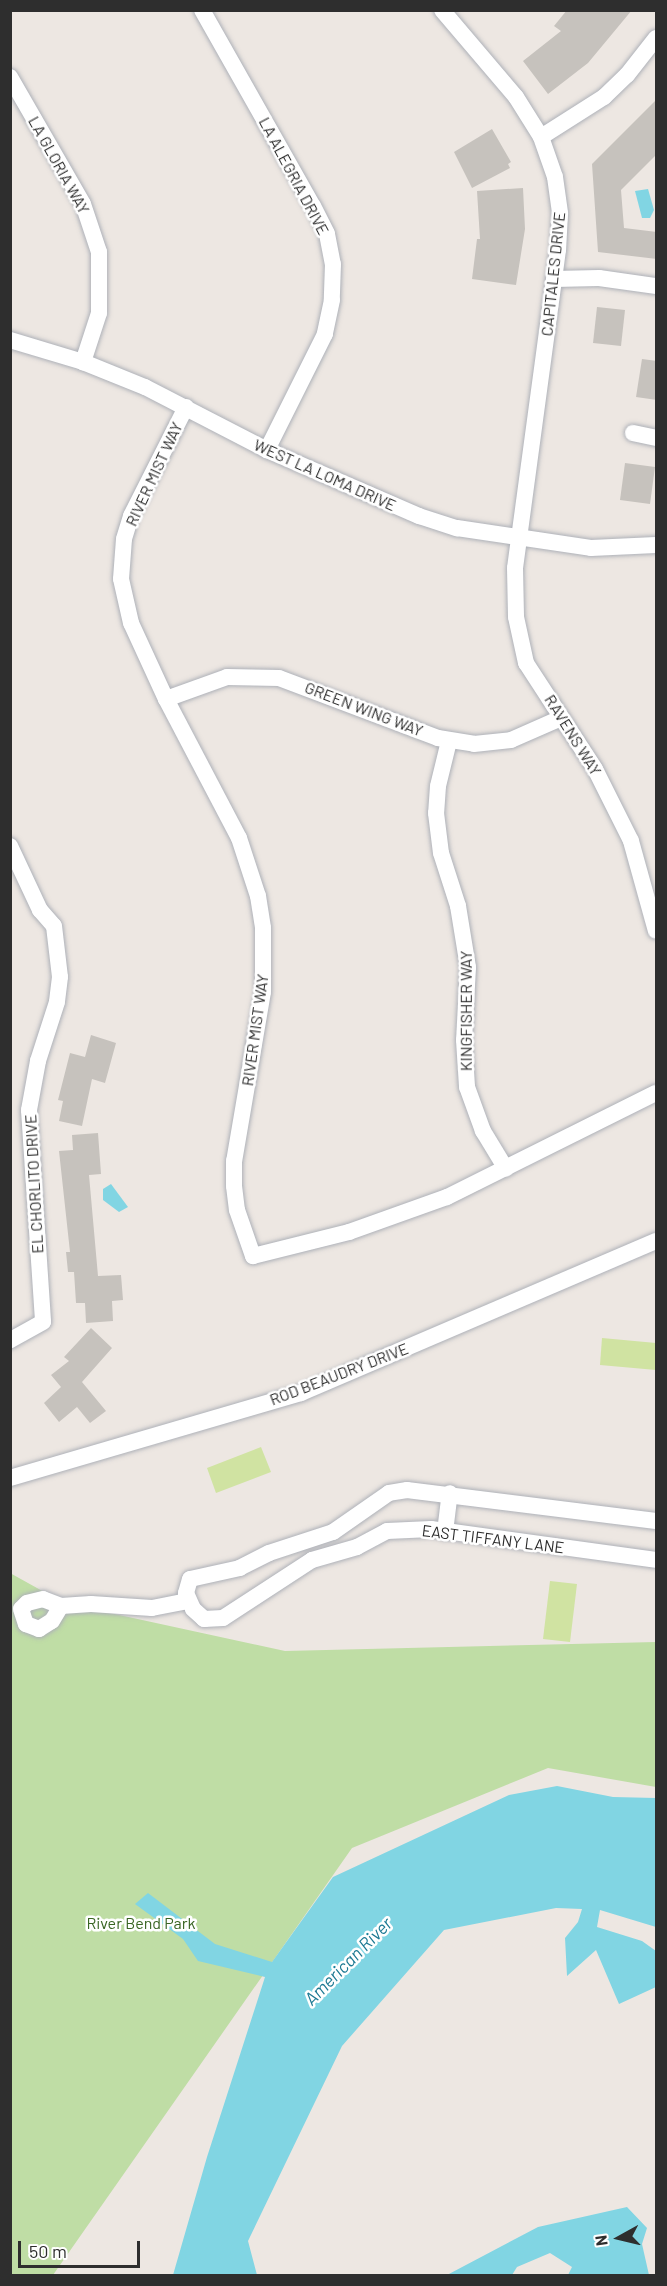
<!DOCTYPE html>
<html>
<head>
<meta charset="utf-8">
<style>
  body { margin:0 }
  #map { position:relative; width:667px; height:2286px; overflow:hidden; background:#ede7e2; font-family:Barlow,sans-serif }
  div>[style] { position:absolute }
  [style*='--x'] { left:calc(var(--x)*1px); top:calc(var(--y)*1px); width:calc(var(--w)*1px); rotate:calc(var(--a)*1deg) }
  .green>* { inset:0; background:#bfdda5 }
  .pitch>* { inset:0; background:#d0e3a2 }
  .water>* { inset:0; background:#81d5e3 }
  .building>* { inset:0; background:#c6c2bd }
  .roads { filter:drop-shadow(0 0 2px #aeb1b8) drop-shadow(0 0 2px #aeb1b8) }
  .minor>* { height:16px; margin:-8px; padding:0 8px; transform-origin:8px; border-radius:8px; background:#fff }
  span { translate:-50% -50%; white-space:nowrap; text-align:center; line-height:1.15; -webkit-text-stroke:5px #fff; paint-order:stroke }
  .street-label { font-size:16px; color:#2e2e2e }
  .park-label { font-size:16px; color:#396523 }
  .water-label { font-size:18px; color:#1c7993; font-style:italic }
  .frame { position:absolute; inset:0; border:12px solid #2e2e2e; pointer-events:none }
  .north { position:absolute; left:589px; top:2208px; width:60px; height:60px; -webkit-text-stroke:4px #fff; paint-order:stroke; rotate:262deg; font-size:16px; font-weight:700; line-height:24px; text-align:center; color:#2e2e2e }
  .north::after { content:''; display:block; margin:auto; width:21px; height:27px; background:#2e2e2e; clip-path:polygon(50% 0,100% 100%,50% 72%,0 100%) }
  .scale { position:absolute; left:18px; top:2241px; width:122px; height:27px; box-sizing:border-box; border:3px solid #2e2e2e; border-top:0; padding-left:8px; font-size:18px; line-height:21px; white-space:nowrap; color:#2e2e2e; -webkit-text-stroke:4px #fff; paint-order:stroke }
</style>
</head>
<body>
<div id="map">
  <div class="green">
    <i style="clip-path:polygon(10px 1573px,64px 1603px,285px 1651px,656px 1642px,656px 1787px,548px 1768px,352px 1848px,53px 2275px,11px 2275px)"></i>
  </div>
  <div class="pitch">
    <i style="clip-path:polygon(602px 1338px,656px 1343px,656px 1370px,600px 1365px)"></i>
    <i style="clip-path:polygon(261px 1447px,271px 1472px,216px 1493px,207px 1468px)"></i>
    <i style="clip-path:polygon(550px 1581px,577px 1584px,570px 1642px,543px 1639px)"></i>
  </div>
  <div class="water">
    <i style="clip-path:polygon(648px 189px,654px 210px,650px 218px,642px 218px,635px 191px)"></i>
    <i style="clip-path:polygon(111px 1184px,128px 1207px,119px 1212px,103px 1200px,103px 1189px)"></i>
    <i style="clip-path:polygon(557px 1786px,613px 1797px,656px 1798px,656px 1927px,600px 1910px,597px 1927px,642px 1941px,656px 1951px,656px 1987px,619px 2004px,596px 1950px,567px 1976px,565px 1938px,578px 1922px,582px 1909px,556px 1908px,444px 1930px,342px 2046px,248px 2241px,257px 2275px,173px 2275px,207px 2157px,265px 1977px,198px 1961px,183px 1939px,135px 1904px,148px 1893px,215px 1944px,272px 1962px,333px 1877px,509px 1795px)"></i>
    <i style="clip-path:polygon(627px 2207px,647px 2228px,642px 2244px,649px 2275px,568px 2275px,572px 2267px,550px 2253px,517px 2267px,512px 2275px,447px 2275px,538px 2227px)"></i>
  </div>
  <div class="building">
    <i style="clip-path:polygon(567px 10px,632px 10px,588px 63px,548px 94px,523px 61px,561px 31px,554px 26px)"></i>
    <i style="clip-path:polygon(657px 99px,657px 154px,621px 190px,624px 228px,657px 232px,657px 259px,598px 252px,592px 164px)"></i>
    <i style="clip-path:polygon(492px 129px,511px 162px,508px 164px,510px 168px,472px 188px,454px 152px)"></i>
    <i style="clip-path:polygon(523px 188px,525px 229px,516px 285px,472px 279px,477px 239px,480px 239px,477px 191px)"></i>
    <i style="clip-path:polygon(597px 307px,625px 310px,621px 346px,593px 343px)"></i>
    <i style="clip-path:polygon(642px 359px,657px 361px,657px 400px,636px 397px)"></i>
    <i style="clip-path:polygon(625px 463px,655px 467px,650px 504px,620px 500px)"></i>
    <i style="clip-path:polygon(91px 1035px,116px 1043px,105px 1083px,92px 1079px,82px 1126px,59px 1121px,63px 1101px,58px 1100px,70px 1053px,85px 1057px)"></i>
    <i style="clip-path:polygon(98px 1133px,101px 1174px,89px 1175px,98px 1276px,121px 1275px,123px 1300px,112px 1301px,113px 1321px,86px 1323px,85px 1303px,76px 1303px,74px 1272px,68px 1272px,66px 1252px,70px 1252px,59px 1151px,73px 1150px,72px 1135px)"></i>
    <i style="clip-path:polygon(91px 1328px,112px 1348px,82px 1382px,106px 1411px,90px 1423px,77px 1407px,59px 1422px,44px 1403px,61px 1387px,51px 1375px,69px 1361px,64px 1357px)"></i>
  </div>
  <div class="roads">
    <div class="minor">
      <i style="--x:202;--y:10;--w:225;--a:60.5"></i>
      <i style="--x:313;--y:206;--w:31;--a:63"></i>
      <i style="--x:327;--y:234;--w:31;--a:79"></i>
      <i style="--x:333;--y:264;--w:36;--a:92"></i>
      <i style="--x:332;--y:300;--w:35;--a:102"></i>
      <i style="--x:325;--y:334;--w:130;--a:116.6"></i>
      <i style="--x:442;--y:10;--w:114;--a:49.6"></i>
      <i style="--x:516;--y:97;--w:47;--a:58"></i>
      <i style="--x:541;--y:137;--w:42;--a:70.7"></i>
      <i style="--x:555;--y:177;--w:36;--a:82"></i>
      <i style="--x:560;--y:213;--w:37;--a:93"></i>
      <i style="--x:558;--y:250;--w:321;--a:97.7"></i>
      <i style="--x:515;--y:568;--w:49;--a:88.8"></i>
      <i style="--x:516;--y:617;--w:47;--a:77.7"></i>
      <i style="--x:526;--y:663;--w:126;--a:56.9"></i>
      <i style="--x:595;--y:769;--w:80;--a:63.4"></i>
      <i style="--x:631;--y:841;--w:93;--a:74.5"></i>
      <i style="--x:10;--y:77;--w:146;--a:60.1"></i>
      <i style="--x:83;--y:204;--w:51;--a:71.6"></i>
      <i style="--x:99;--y:252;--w:61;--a:90"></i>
      <i style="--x:99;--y:313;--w:52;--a:108.1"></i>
      <i style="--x:541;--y:137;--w:75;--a:-32.4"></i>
      <i style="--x:604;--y:97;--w:32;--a:-44"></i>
      <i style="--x:627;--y:75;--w:47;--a:-51.9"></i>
      <i style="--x:554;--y:279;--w:45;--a:-1.3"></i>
      <i style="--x:599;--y:278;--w:58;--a:8"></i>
      <i style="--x:10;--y:340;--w:76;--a:16.8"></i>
      <i style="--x:83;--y:362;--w:67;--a:22"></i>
      <i style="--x:145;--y:387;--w:137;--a:27.3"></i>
      <i style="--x:267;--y:450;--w:166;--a:23.5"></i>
      <i style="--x:419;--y:516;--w:40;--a:18"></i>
      <i style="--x:457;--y:528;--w:135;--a:8.5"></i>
      <i style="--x:591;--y:548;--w:65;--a:-2.6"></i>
      <i style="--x:186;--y:407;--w:122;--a:116.8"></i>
      <i style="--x:131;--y:516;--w:24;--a:107"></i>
      <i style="--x:124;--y:539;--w:40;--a:94.3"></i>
      <i style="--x:121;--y:579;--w:45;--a:77.2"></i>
      <i style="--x:131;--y:623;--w:84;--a:65.3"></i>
      <i style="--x:166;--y:699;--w:157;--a:62.3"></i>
      <i style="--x:239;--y:838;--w:61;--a:71.9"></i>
      <i style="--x:258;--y:896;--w:32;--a:81"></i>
      <i style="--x:263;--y:928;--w:64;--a:90"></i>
      <i style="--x:263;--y:992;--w:171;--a:99.7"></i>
      <i style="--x:234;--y:1161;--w:25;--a:90"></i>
      <i style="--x:234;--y:1186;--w:24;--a:83"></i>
      <i style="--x:237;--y:1210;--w:49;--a:70.8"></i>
      <i style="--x:253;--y:1256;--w:99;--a:-14"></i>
      <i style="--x:349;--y:1232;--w:104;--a:-19.7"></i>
      <i style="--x:447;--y:1197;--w:233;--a:-26.5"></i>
      <i style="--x:633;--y:433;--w:24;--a:12"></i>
      <i style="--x:166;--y:699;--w:65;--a:-19.8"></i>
      <i style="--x:227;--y:677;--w:52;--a:1.1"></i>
      <i style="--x:279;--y:678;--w:170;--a:20.7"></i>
      <i style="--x:438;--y:738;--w:36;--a:9"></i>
      <i style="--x:474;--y:744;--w:37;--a:-6"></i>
      <i style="--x:511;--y:740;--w:55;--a:-23.7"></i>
      <i style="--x:449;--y:741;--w:46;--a:103.7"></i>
      <i style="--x:438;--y:786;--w:27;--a:94"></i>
      <i style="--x:436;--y:813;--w:40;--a:82.9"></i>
      <i style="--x:441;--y:853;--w:56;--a:72.2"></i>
      <i style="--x:458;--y:906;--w:62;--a:80.7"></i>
      <i style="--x:468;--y:967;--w:73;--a:93.1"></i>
      <i style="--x:464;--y:1040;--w:47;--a:86.3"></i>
      <i style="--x:467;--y:1087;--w:47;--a:70"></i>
      <i style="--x:483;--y:1131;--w:44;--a:58.8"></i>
      <i style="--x:10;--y:846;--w:71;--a:64.9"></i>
      <i style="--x:40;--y:910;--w:21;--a:49"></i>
      <i style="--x:54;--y:926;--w:51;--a:83.3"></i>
      <i style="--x:60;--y:977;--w:25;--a:97"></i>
      <i style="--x:57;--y:1002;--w:62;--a:107.9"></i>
      <i style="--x:38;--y:1061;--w:50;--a:100.4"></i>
      <i style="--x:29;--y:1110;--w:212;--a:86.2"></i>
      <i style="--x:43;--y:1322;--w:38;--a:151"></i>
      <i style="--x:10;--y:1478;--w:303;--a:-16.3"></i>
      <i style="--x:301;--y:1393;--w:386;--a:-23.2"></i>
      <i style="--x:656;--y:1521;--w:251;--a:-172.9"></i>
      <i style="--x:407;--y:1490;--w:18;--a:171"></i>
      <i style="--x:389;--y:1493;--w:68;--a:145.1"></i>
      <i style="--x:333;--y:1532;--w:67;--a:161.8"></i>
      <i style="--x:269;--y:1553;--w:33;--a:153"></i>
      <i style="--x:240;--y:1568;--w:51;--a:167.6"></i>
      <i style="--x:190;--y:1579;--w:15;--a:106"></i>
      <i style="--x:186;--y:1593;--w:17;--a:66"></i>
      <i style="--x:193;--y:1609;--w:15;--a:42"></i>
      <i style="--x:204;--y:1619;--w:19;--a:-3"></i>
      <i style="--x:223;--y:1618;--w:106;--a:-33.1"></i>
      <i style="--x:312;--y:1560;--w:47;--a:-16.1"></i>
      <i style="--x:357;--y:1547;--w:34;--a:-28"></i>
      <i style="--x:387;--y:1531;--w:44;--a:-2.6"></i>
      <i style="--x:431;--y:1529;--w:227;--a:7.8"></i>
      <i style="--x:445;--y:1532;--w:39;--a:-83"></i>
      <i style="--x:61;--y:1606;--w:19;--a:-159"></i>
      <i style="--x:43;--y:1599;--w:16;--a:166"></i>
      <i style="--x:27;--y:1603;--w:8;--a:135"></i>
      <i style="--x:21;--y:1609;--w:16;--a:72"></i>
      <i style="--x:26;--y:1624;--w:14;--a:21"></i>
      <i style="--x:39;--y:1629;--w:15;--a:-32"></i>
      <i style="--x:52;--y:1621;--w:17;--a:-59"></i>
      <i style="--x:61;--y:1606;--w:30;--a:-4"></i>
      <i style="--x:91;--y:1604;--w:61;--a:3.8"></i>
      <i style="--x:152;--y:1608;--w:37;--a:-11"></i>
    </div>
  </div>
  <div class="street-label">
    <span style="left:59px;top:165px;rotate:61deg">LA GLORIA WAY</span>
    <span style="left:294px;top:176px;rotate:62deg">LA ALEGRIA DRIVE</span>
    <span style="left:553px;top:274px;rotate:-84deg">CAPITALES DRIVE</span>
    <span style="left:154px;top:474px;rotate:-65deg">RIVER MIST WAY</span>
    <span style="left:325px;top:475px;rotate:24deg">WEST LA LOMA DRIVE</span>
    <span style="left:364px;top:709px;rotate:21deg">GREEN WING WAY</span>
    <span style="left:573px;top:735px;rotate:58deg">RAVENS WAY</span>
    <span style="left:466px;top:1011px;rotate:-90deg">KINGFISHER WAY</span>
    <span style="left:255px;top:1030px;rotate:-82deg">RIVER MIST WAY</span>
    <span style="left:34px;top:1184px;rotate:-93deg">EL CHORLITO DRIVE</span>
    <span style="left:339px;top:1374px;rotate:-21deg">ROD BEAUDRY DRIVE</span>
    <span style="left:493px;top:1539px;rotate:7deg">EAST TIFFANY LANE</span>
  </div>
  <div class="park-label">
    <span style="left:141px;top:1923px">River Bend Park</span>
  </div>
  <div class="water-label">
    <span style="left:348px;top:1961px;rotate:-45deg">American River</span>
  </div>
  <div class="frame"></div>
  <div class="north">N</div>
  <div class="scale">50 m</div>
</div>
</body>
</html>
